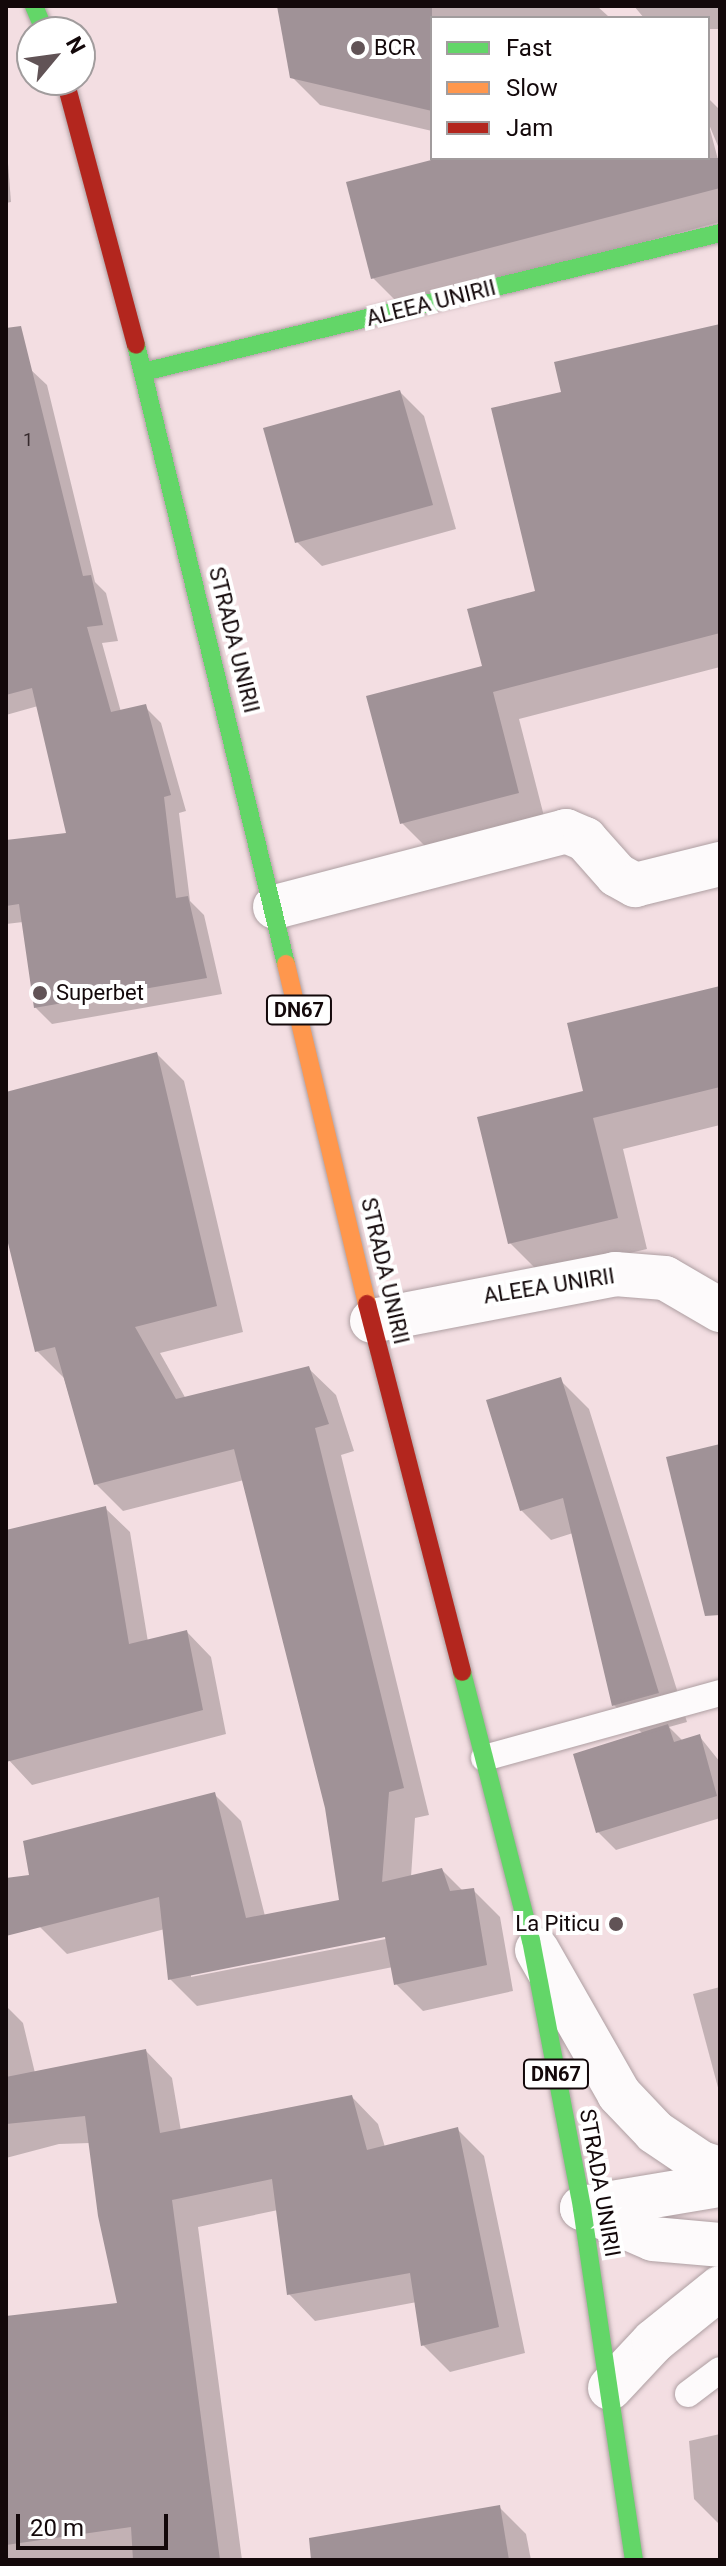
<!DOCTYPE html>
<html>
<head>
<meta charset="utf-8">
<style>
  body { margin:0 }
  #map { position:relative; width:726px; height:2566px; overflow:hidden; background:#f3dee2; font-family:Roboto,sans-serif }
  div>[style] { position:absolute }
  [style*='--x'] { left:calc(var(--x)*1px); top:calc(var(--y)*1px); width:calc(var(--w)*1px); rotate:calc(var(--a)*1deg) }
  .shadow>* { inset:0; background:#0003 }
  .building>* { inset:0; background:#a09297 }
  .roads { filter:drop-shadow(0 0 2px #ae9fa2) drop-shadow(0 0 2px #ae9fa2) }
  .lane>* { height:26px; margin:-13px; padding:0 13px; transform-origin:13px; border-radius:13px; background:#fdfafb }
  .street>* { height:44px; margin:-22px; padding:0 22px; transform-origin:22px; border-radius:22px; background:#fdfafb }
  .fast>* { height:18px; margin:-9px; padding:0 9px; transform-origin:9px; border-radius:9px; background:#63d668 }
  .slow>* { height:18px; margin:-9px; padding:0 9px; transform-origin:9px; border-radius:9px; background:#ff974d }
  .jam>* { height:18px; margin:-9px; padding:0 9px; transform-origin:9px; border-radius:9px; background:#b3261e }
  .dots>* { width:22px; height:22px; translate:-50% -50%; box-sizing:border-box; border:4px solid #fff; border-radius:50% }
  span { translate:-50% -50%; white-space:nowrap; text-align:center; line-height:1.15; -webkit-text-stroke:8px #fff; paint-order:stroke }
  .number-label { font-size:18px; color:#362a2d }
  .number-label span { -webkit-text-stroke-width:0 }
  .shield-label span { padding:2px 6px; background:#fff; border:2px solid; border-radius:6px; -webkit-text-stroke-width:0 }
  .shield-label { font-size:20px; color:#13080a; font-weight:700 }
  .poi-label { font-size:22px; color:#13080a }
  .left { translate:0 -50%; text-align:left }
  .right { translate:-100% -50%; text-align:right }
  .street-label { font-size:22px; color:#13080a }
  .frame { position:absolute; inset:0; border:8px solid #13080a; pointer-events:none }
  .legend { position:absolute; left:430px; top:16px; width:280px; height:144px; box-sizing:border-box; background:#fff; border:2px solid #a19c9d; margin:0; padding:10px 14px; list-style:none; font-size:24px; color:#13080a }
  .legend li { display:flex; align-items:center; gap:16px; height:40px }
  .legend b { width:40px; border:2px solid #a19c9d }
  .north { position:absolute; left:16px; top:16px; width:80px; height:80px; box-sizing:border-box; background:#fff; border:2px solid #a19c9d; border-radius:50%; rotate:61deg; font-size:22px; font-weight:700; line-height:32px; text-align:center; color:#13080a }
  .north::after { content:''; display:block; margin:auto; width:28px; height:36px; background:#615356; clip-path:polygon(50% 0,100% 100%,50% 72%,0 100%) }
  .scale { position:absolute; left:16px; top:2514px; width:152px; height:36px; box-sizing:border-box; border:4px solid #13080a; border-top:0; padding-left:10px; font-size:24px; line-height:28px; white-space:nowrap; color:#13080a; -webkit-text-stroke:6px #fff; paint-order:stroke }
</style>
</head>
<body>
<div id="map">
  <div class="shadow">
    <i style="clip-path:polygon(279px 6px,597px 6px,608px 16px,432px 18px,432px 131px,320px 105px,292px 77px)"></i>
    <i style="clip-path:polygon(720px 6px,720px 29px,708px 29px,708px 18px,644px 18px,634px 6px)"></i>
    <i style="clip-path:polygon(708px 98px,720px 110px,720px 151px,708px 122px,720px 167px,720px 222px,401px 306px,373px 278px,447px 158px,708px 158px)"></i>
    <i style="clip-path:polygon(6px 137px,11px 202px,6px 203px)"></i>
    <i style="clip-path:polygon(720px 326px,720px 667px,519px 719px,545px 820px,429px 850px,402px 823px,485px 668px,537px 593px,564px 393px)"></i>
    <i style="clip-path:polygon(30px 369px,47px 385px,95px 582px,106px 593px,118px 641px,102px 643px,121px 712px,145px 707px,161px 723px,186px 811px,179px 813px,190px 901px,204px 915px,222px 994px,52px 1024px,35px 1007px,23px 922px,6px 924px,6px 842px,69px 835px,38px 706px,6px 715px,6px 375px)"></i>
    <i style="clip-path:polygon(400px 392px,424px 416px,456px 529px,322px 566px,297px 542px)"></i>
    <i style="clip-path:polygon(720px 989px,720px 1125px,623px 1149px,647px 1249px,541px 1274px,510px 1243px,585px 1093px)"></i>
    <i style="clip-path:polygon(evenodd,157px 1054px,184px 1081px,243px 1332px,160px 1353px,186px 1399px,308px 1368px,336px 1395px,354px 1451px,341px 1455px,429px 1815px,415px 1818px,411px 1877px,442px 1870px,463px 1891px,473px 1890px,500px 1917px,513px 1991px,423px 2011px,396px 1984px,393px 1967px,197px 2006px,170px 1979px,165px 1929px,67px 1954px,40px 1927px,214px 1794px,241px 1821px,265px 1916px,341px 1902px,327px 1808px,244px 1480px,123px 1511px,96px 1484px,64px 1378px,37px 1351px,6px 1227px,6px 1094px,157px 1054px,395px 1933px,396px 1937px,191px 1977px,191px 1973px,395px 1933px)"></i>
    <i style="clip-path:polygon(560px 1380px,589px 1409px,687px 1722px,669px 1727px,683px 1741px,700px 1737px,720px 1762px,720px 1818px,616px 1850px,598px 1832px,643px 1734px,614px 1705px,573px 1533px,551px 1540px,521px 1510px)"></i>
    <i style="clip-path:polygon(105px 1508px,130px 1532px,148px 1642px,187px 1632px,211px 1657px,226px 1734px,32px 1785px,6px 1757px,6px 1532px)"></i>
    <i style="clip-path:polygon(720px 1987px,720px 2095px,693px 1994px)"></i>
    <i style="clip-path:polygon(6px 2006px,23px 2023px,35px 2073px,146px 2051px,172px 2078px,181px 2131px,352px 2097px,378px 2124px,385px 2147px,457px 2129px,484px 2156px,525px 2353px,450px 2372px,423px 2345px,417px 2302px,315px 2321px,289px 2294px,278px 2210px,198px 2227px,242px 2560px,6px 2560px,6px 2318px,119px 2304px,90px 2143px,59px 2144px,6px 2158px)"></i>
    <i style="clip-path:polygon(720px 2434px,720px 2523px,718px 2523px,694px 2499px,689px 2441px)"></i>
    <i style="clip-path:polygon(499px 2507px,526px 2534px,531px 2560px,385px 2560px)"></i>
  </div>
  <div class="building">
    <i style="clip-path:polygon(277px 6px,432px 6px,432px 111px,290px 78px)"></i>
    <i style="clip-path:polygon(439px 158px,720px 158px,720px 188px,371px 279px,346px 182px)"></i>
    <i style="clip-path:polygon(720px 324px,720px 633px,493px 692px,519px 793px,400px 824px,366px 696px,482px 666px,467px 609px,535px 591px,491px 408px,561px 392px,554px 362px)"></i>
    <i style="clip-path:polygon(21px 326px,83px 576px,91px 575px,103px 625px,87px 627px,111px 712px,146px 704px,171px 795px,164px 797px,176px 898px,188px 896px,207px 978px,34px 1008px,19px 904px,6px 906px,6px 840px,66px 833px,32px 688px,6px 695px,6px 328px)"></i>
    <i style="clip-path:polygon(400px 390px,433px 505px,295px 543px,263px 428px)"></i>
    <i style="clip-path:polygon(720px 986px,720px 1087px,593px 1118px,618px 1218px,508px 1244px,477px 1117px,583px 1091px,567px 1023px)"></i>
    <i style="clip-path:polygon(157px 1052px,217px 1306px,135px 1327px,176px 1399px,309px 1366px,329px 1424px,315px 1428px,404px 1788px,389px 1792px,382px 1882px,442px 1868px,450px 1891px,474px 1888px,487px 1965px,394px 1985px,385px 1937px,168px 1980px,159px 1897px,6px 1936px,6px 1878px,29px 1875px,23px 1841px,215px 1792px,246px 1918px,339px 1900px,325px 1808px,234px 1449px,94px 1485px,55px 1347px,35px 1352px,6px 1235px,6px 1092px)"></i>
    <i style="clip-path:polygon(561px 1377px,659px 1693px,612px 1706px,563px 1498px,520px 1511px,486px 1400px)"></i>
    <i style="clip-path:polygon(720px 1444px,720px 1615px,705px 1616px,666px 1457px)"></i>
    <i style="clip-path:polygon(106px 1506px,129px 1644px,187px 1630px,203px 1710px,6px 1762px,6px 1530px)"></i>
    <i style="clip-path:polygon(668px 1724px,674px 1742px,700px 1734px,717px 1796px,596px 1833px,573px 1754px)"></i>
    <i style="clip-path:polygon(146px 2049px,160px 2133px,352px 2095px,367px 2150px,458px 2127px,499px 2327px,421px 2346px,410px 2273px,287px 2295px,272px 2179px,172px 2200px,220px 2560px,133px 2560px,131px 2527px,6px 2545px,6px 2316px,117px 2303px,98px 2216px,85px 2116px,6px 2124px,6px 2077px)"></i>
    <i style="clip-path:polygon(500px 2505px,509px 2560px,311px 2560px,309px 2538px)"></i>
  </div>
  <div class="roads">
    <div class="lane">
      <i style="--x:484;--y:1758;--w:245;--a:-15.4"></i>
      <i style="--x:688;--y:2394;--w:40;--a:-37"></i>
    </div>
    <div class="street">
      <i style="--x:275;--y:907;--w:301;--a:-14.6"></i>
      <i style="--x:566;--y:831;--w:21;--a:23"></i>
      <i style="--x:585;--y:839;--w:48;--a:48.4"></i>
      <i style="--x:617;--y:875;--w:21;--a:29"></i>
      <i style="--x:635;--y:885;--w:88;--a:-13.9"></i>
      <i style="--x:372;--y:1321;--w:248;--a:-10.9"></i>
      <i style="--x:615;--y:1274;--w:50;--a:4.6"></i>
      <i style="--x:665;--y:1278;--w:64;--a:30.2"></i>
      <i style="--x:537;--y:1950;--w:166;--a:60.3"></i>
      <i style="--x:619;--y:2094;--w:52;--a:46.5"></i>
      <i style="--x:655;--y:2132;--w:55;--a:34"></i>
      <i style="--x:701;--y:2163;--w:20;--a:18"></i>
      <i style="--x:582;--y:2208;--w:77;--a:23.6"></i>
      <i style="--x:653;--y:2239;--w:67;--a:5.1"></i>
      <i style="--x:582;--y:2208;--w:140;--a:-9.5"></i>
      <i style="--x:610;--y:2388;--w:64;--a:-46.9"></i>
      <i style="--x:654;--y:2341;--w:85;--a:-38.8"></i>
    </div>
    <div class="fast">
      <i style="--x:34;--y:6;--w:28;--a:67"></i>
      <i style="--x:136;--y:345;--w:637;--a:76.38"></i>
      <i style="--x:143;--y:372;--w:594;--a:-13.54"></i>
      <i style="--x:462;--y:1672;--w:277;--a:75.6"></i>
      <i style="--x:531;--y:1940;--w:273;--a:79.2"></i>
      <i style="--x:582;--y:2208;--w:356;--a:81.6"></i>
    </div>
    <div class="slow">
      <i style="--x:286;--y:964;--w:350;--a:76.6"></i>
    </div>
    <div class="jam">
      <i style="--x:65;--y:80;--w:274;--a:75"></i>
      <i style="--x:367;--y:1304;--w:380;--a:75.5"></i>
    </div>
  </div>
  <div class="dots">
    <i style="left:358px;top:48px;background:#615356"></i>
    <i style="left:40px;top:993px;background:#615356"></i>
    <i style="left:616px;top:1924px;background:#615356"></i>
  </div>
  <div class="number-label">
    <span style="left:28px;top:440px">1</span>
  </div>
  <div class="shield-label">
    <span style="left:299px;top:1010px">DN67</span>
    <span style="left:556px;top:2074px">DN67</span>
  </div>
  <div class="poi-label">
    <span class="left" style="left:374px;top:48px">BCR</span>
    <span class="left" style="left:56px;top:993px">Superbet</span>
    <span class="right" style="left:600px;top:1924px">La Piticu</span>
  </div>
  <div class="street-label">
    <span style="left:431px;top:303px;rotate:-14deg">ALEEA UNIRII</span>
    <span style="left:234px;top:640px;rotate:76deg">STRADA UNIRII</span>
    <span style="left:385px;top:1271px;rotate:77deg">STRADA UNIRII</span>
    <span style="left:549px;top:1286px;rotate:-9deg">ALEEA UNIRII</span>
    <span style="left:600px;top:2183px;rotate:80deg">STRADA UNIRII</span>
  </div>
  <div class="frame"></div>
  <ul class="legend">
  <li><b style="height:10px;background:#63d668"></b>Fast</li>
  <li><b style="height:10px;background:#ff974d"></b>Slow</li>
  <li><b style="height:10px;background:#b3261e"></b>Jam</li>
  </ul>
  <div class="north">N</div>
  <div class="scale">20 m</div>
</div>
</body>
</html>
